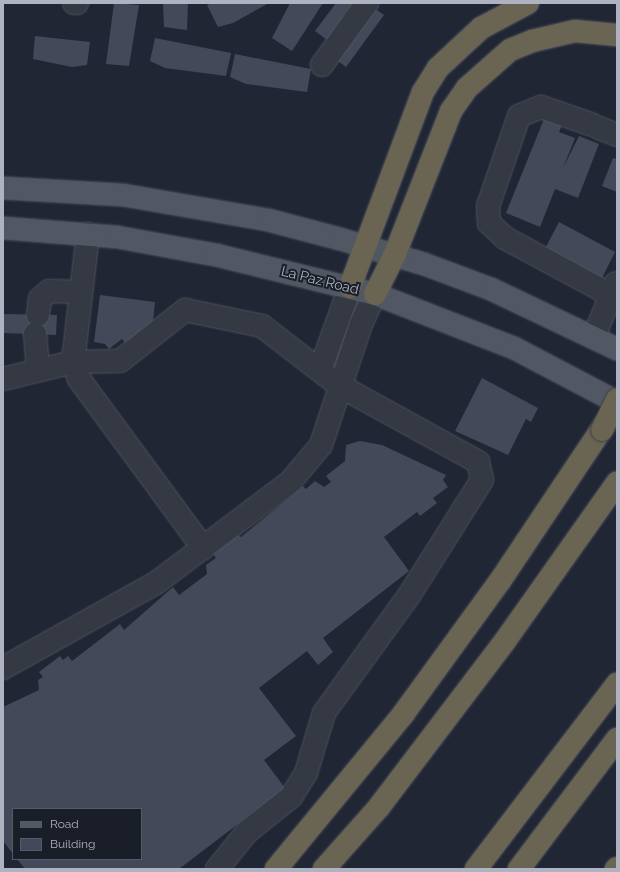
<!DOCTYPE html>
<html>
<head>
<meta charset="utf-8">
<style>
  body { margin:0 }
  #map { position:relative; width:620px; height:872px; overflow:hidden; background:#212634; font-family:Raleway,sans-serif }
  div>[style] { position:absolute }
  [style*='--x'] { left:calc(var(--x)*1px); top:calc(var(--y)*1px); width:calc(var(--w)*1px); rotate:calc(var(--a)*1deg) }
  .building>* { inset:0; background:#434958 }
  .roads { filter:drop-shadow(0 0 1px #4f535f) drop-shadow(0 0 1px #4f535f) }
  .minor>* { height:22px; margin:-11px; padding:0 11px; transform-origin:11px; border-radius:11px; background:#343944 }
  .major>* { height:22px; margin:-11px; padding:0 11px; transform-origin:11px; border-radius:11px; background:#525764 }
  .highway>* { height:22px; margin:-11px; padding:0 11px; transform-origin:11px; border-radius:11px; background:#6a6452 }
  .bridges { filter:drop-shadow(0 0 1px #3c404c) drop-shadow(0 0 1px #3c404c) }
  .highway-bridge>* { height:22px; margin:-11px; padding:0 11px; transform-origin:11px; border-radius:11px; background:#6a6452 }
  span { translate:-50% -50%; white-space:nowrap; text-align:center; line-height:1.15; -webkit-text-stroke:4px #1a1e29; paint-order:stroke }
  .street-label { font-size:14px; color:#afb3c1 }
  .frame { position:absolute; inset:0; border:4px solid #afb3c1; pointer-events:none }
  .legend { position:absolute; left:12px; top:808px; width:130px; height:52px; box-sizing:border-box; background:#1a1e29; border:1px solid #565a66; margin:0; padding:5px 7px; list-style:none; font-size:12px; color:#afb3c1 }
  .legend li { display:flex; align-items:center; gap:8px; height:20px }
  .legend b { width:20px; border:1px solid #565a66 }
</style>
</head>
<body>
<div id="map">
  <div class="building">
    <i style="clip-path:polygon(114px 3px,139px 5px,129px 66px,106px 64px)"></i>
    <i style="clip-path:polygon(163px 3px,188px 3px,187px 30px,164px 27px)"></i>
    <i style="clip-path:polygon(212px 3px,269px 3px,233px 23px,218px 27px,207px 5px)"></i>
    <i style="clip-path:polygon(290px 3px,323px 3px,292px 51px,272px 38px)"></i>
    <i style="clip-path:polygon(336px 3px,352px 4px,327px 40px,315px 31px)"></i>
    <i style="clip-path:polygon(372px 7px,384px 15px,346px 67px,335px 59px)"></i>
    <i style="clip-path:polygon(35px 36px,90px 42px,87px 65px,72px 67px,33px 59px)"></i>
    <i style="clip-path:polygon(155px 38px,231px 53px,226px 76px,165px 68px,150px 61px)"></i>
    <i style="clip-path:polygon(235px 54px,311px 69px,307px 92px,246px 84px,230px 77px)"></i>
    <i style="clip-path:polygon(546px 114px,564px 121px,559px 132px,575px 138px,563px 168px,579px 136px,599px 144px,578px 198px,555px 189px,540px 227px,506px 213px)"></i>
    <i style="clip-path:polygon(613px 158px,617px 159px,617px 192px,602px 186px)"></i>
    <i style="clip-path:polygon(559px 222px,615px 252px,602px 278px,546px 247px)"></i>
    <i style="clip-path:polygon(100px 295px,155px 302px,153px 322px,125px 343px,122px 339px,109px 349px,105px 344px,94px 342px)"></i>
    <i style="clip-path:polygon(4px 314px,57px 315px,56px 335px,3px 333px)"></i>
    <i style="clip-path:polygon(482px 378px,538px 408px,531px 422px,526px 419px,508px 455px,455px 431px)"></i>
    <i style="clip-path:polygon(360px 441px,382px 445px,446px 475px,443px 480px,448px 487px,433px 498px,437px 503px,420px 516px,417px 512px,384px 537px,409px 571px,323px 638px,333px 652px,318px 665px,307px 651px,259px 688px,296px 736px,264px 760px,285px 788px,179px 869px,25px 869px,17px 859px,141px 859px,141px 809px,13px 809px,13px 854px,3px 841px,3px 707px,39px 690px,38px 680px,43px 677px,39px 672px,60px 656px,63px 660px,68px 656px,72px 661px,120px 624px,124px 630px,173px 587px,179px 595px,207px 574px,206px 565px,216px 558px,213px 554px,238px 535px,241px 537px,303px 486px,306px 489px,315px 481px,324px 487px,331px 482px,326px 476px,345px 461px,346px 445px)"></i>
  </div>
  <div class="roads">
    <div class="minor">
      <i style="--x:74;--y:3;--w:3;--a:0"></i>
      <i style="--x:322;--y:65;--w:77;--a:-54"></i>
      <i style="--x:593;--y:125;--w:55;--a:-160.9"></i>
      <i style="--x:541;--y:107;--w:24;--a:158"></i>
      <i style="--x:519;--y:116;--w:95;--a:109"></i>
      <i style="--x:488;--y:206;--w:17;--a:87"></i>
      <i style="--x:489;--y:223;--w:22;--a:43"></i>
      <i style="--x:505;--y:238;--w:120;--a:28.3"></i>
      <i style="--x:599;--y:128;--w:19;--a:21"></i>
      <i style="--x:88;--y:234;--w:129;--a:96.7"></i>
      <i style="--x:73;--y:362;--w:18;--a:71"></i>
      <i style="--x:79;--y:379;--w:210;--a:53.7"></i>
      <i style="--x:38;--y:315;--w:16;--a:-83"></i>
      <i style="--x:40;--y:299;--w:12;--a:-42"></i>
      <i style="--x:49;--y:291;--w:32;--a:2"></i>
      <i style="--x:35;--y:334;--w:36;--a:85"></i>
      <i style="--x:594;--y:336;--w:57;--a:-67.5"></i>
      <i style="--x:320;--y:370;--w:88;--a:-70.1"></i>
      <i style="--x:3;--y:379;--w:72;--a:-13.7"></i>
      <i style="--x:73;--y:362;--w:47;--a:-1.2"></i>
      <i style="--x:120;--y:361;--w:83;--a:-38.1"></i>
      <i style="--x:185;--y:310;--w:79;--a:11.7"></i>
      <i style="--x:262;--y:326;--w:98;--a:37.6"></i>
      <i style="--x:340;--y:386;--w:158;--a:28.8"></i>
      <i style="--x:478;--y:462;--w:18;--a:77"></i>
      <i style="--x:482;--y:480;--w:135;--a:122.3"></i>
      <i style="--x:410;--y:594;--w:147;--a:125.9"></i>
      <i style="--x:324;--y:713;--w:63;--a:106.7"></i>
      <i style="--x:306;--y:773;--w:28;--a:122"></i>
      <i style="--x:291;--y:797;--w:56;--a:141.5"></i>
      <i style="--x:247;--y:832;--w:48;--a:129"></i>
      <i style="--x:3;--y:668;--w:175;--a:-29.1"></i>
      <i style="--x:156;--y:583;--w:168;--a:-37"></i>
      <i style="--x:290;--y:482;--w:48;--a:-50"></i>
      <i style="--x:321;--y:445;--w:127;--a:-71.7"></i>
      <i style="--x:361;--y:324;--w:33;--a:-65"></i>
    </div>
    <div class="major">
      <i style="--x:3;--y:188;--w:120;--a:3.3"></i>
      <i style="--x:123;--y:195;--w:147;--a:9.8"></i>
      <i style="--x:268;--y:220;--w:74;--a:14.8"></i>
      <i style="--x:340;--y:239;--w:88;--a:16.6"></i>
      <i style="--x:424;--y:264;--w:72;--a:20.5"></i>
      <i style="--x:491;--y:289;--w:140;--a:25.5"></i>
      <i style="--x:3;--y:228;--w:114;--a:4.5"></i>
      <i style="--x:117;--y:237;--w:101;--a:10.3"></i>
      <i style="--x:216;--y:255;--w:164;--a:13.8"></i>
      <i style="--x:375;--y:294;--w:149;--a:21.2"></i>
      <i style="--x:514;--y:348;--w:116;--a:27.7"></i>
    </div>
    <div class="highway">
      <i style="--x:350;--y:287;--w:208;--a:-69.5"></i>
      <i style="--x:423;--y:92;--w:28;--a:-58"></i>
      <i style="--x:438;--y:68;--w:59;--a:-42.9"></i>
      <i style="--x:481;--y:28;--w:53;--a:-28"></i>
      <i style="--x:375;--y:294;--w:45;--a:-63.4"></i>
      <i style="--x:395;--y:254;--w:154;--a:-68.6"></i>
      <i style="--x:451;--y:111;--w:28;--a:-55"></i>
      <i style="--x:467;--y:88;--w:57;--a:-41.5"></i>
      <i style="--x:510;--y:50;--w:24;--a:-22"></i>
      <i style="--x:532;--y:41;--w:44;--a:-13.1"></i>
      <i style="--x:575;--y:31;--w:42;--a:5.4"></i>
      <i style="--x:276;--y:869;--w:202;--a:-50.6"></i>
      <i style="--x:404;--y:713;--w:163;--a:-54"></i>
      <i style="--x:500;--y:581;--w:201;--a:-56.2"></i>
      <i style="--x:324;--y:869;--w:83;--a:-48.4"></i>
      <i style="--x:379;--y:807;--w:208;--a:-52.8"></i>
      <i style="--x:505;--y:641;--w:194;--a:-54.7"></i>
      <i style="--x:476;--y:869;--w:233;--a:-52.7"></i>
      <i style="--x:519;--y:869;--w:163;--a:-53"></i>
      <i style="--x:616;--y:869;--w:1;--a:-45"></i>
    </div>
  </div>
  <div class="bridges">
    <div class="highway-bridge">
      <i style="--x:602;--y:430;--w:34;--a:-64"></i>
    </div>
  </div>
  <div class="street-label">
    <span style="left:320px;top:280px;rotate:14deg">La Paz Road</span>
  </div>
  <div class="frame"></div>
  <ul class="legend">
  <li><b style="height:5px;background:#525764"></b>Road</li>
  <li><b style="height:11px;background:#434958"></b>Building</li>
  </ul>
</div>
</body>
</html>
